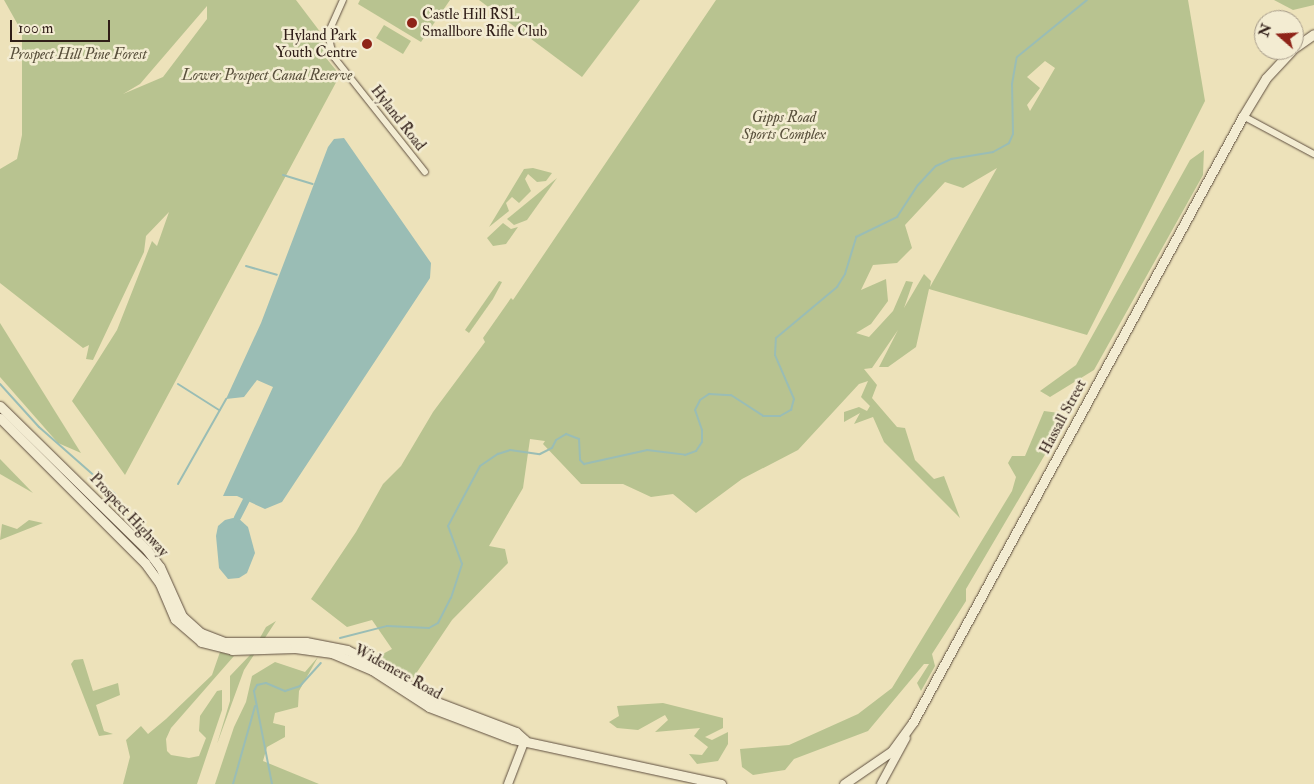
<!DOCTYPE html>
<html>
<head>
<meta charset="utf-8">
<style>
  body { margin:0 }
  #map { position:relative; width:1314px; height:784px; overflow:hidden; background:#ede2ba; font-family:"IM FELL Double Pica",serif }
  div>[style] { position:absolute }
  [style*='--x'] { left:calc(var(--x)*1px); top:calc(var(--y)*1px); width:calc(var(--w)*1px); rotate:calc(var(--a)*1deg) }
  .green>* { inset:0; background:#b8c390 }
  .water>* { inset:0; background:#9abdb5 }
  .stream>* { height:2px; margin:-1px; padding:0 1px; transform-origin:1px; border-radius:1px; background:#9abdb5 }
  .canal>* { height:7px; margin:-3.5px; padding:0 3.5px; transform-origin:3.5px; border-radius:3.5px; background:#9abdb5 }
  .roads { filter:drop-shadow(0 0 1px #5f4f40) drop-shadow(0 0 1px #5f4f40) }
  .minor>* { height:6px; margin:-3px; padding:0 3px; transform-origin:3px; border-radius:3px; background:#f3ecd2 }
  .tertiary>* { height:8px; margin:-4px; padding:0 4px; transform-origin:4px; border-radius:4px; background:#f3ecd2 }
  .secondary>* { height:9px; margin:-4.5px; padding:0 4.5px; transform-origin:4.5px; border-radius:4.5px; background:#f3ecd2 }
  .dots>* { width:14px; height:14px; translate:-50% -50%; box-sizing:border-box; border:2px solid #f3ecd2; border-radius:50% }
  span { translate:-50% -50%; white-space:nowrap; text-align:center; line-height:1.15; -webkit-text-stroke:5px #f3ecd2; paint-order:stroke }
  .poi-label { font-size:15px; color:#301e18 }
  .left { translate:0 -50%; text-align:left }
  .right { translate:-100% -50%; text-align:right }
  .park-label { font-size:15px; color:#59503c; font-style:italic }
  .street-label { font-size:15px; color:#301e18 }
  .north { position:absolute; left:1254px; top:10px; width:50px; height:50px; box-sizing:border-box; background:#f3ecd2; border:1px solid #a59a88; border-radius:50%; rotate:289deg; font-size:14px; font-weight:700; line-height:20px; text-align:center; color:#301e18 }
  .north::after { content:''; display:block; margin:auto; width:18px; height:22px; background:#8f2418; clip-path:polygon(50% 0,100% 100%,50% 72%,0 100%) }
  .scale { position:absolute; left:10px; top:20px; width:100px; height:22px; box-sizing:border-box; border:2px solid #301e18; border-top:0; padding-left:6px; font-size:15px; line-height:18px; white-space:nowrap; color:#301e18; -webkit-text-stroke:4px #f3ecd2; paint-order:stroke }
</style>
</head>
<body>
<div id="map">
  <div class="green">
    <i style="clip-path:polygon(evenodd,4px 0,296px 0,321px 33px,326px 58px,340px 75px,125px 475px,72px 401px,117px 330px,152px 241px,157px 246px,169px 212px,146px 236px,144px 252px,93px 360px,86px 359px,89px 345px,83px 348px,0 283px,0 169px,17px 159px,22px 135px,22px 32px,4px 0,207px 6px,207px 19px,163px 77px,123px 94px,140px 84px,207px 6px)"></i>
    <i style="clip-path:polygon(360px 0,450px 0,421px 42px,358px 4px)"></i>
    <i style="clip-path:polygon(479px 0,640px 0,582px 77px)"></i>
    <i style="clip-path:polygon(evenodd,716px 0,1188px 0,1205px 101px,1087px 335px,929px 289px,916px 347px,888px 367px,879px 367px,898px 330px,872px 368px,864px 369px,877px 385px,872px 398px,897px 427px,905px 428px,915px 460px,934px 479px,944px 476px,960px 518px,884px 442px,873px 417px,854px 424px,860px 413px,844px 422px,844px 412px,859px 407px,867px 411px,870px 406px,861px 397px,868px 381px,859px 384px,798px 450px,742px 479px,696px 513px,673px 494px,651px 497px,623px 484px,581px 484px,543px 444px,545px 441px,530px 439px,523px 488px,489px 546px,505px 549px,508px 563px,452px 620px,413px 678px,379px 656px,392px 649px,372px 620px,347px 627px,311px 599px,356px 532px,383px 484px,401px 466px,433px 412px,485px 342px,483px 338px,511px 298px,513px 300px,716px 0,1045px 61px,1055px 68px,1030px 111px,1027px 105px,1040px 88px,1027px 77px,1045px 61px,716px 0,997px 168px,930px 287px,931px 281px,924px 274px,904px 308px,913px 282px,906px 281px,893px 311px,869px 337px,856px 333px,871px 324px,888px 301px,886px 279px,861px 290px,873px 265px,897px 263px,912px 248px,905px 225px,945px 182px,963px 188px,997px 168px)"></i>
    <i style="clip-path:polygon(1274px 0,1314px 0,1314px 5px,1293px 10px)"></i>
    <i style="clip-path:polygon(384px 25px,411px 41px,403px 54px,376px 38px)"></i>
    <i style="clip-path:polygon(1204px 150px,1203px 175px,1094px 370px,1050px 397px,1040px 391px,1076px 365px,1190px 160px)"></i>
    <i style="clip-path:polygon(533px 168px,552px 173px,546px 181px,537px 182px,528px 174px,525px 179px,531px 191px,519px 203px,512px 197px,506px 203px,509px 211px,489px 227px,524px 169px)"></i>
    <i style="clip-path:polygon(557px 178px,527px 220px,514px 225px,507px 219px)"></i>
    <i style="clip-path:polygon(503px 223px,511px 229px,518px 227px,506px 244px,493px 246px,487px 238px)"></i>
    <i style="clip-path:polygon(499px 281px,502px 282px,493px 299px,469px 333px,465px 330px)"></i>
    <i style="clip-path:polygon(0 323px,81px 453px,58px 443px,0 377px)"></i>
    <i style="clip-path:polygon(1044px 411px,1059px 413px,1060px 429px,966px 589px,966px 601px,932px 654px,935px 666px,921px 691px,917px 683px,929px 664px,924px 664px,868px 731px,794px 759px,785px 770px,753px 775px,742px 767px,740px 749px,789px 745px,858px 714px,892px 688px,1012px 491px,1016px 477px,1008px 463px,1012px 456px,1025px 456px)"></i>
    <i style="clip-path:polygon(0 459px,33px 493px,0 474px)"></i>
    <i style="clip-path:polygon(29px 520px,43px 523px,0 540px,2px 524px,17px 529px)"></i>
    <i style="clip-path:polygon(276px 621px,244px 670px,217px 744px,230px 701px,230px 676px,251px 654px,266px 627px)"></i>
    <i style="clip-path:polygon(220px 652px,234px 656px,171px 728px,166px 739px,167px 751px,171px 755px,189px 758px,199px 756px,206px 738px,199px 731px,200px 716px,217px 691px,222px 690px,222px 710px,197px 784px,123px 784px,130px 757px,126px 740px,141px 726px,148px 734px,166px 719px,212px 675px)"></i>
    <i style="clip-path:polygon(318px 657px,299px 691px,298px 707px,275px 713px,273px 723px,285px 726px,285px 737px,267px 747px,263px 761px,319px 784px,215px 784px,234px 727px,246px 702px,252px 676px,275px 662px,305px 672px)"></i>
    <i style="clip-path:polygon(83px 659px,93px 691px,118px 683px,120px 695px,96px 705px,104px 731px,113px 734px,99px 736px,71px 664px,74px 660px)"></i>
    <i style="clip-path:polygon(663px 703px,723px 718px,723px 728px,705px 737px,712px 740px,728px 732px,728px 744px,718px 761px,697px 764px,689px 754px,702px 755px,708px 747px,694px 736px,700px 728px,655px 732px,668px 720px,665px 715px,638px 730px,617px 728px,609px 722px,619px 716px,617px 706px)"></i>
  </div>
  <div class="water">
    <i style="clip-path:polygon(344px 138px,431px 263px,430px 278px,282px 502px,265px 509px,237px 496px,223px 496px,273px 387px,257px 380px,244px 397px,226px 399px,261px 323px,328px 147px,334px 139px)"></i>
    <i style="clip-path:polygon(237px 517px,248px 527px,255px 553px,247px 573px,239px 578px,228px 579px,219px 568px,216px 536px,218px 526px,225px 520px)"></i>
  </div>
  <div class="stream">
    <i style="--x:283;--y:175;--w:31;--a:17"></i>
    <i style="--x:246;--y:266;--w:32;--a:16"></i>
    <i style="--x:0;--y:384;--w:58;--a:47.8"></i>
    <i style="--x:39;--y:427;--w:101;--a:41.4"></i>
    <i style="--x:178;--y:384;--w:49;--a:32.4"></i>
    <i style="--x:178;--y:484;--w:98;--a:-60.5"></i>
    <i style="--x:340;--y:638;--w:49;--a:-14.3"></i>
    <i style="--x:387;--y:626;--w:42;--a:2.7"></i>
    <i style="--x:429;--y:628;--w:10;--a:-29"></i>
    <i style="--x:438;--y:623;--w:28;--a:-63"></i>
    <i style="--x:451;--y:598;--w:36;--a:-72"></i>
    <i style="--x:462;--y:564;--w:40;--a:-110.2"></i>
    <i style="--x:448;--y:526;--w:68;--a:-61.9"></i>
    <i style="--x:480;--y:466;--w:22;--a:-34"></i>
    <i style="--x:498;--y:454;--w:13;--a:-18"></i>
    <i style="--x:510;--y:450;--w:30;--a:8"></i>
    <i style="--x:540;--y:454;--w:13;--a:-27"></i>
    <i style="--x:552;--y:448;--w:9;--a:-63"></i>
    <i style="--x:556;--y:440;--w:12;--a:-31"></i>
    <i style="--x:566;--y:434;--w:14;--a:21"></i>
    <i style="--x:579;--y:439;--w:21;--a:87"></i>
    <i style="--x:580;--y:460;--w:6;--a:45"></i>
    <i style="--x:584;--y:464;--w:65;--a:-12.5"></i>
    <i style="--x:647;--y:450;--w:38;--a:7"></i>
    <i style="--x:685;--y:455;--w:12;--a:-20"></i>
    <i style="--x:696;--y:451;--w:11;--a:-56"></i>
    <i style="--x:702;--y:442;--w:12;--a:-90"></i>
    <i style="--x:702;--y:430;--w:21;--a:-109"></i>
    <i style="--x:695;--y:410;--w:11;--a:-63"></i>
    <i style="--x:700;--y:400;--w:11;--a:-34"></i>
    <i style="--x:709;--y:394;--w:22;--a:3"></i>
    <i style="--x:731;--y:395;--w:38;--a:33"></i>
    <i style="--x:763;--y:416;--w:17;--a:0"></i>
    <i style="--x:780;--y:416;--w:13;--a:-29"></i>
    <i style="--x:791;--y:410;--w:11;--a:-75"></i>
    <i style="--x:794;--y:399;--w:48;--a:-113.4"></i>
    <i style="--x:775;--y:355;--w:17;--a:-87"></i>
    <i style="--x:776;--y:338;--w:80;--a:-39.9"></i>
    <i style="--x:837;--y:287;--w:15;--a:-58"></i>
    <i style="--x:845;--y:274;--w:39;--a:-73"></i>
    <i style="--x:856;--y:237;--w:46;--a:-26"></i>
    <i style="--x:897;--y:217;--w:38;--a:-57"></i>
    <i style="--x:918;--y:185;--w:26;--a:-47"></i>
    <i style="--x:936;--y:166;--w:17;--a:-25"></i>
    <i style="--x:951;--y:159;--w:43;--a:-9.5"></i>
    <i style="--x:993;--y:152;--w:18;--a:-29"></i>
    <i style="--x:1009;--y:143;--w:10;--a:-66"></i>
    <i style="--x:1013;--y:134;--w:50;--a:-91.1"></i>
    <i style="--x:1012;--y:84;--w:27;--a:-80"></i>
    <i style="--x:1017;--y:57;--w:90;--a:-39.2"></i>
    <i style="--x:233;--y:784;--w:81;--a:-74.2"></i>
    <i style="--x:272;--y:784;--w:95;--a:-101"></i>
    <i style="--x:254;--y:691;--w:7;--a:-63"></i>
    <i style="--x:257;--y:685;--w:9;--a:-13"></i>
    <i style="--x:266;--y:683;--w:21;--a:23"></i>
    <i style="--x:285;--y:691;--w:16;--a:-18"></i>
    <i style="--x:300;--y:686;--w:31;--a:-48"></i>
  </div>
  <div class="canal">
    <i style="--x:237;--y:517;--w:20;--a:-63"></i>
  </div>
  <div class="roads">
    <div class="minor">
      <i style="--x:343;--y:0;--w:37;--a:114"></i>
      <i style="--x:328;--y:34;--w:23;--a:77"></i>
      <i style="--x:333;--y:56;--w:148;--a:51.6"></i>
      <i style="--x:1243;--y:116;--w:81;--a:28.2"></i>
    </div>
    <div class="tertiary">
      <i style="--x:508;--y:784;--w:47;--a:-68.9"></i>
      <i style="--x:881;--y:784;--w:52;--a:-61.5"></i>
    </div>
    <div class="secondary">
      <i style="--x:1294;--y:48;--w:24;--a:-35"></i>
      <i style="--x:0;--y:406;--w:206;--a:44.4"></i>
      <i style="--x:147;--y:550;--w:21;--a:53"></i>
      <i style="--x:160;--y:567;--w:54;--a:65.8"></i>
      <i style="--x:182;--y:616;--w:25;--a:42"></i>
      <i style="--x:201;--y:633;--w:25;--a:21"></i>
      <i style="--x:224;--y:642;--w:82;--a:0"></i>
      <i style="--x:306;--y:642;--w:42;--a:11"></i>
      <i style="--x:347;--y:650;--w:30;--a:26"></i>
      <i style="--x:374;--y:663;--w:66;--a:33.2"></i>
      <i style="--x:429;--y:699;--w:93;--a:20.8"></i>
      <i style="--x:516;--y:732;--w:12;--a:42"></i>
      <i style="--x:0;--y:418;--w:205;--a:45"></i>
      <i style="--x:145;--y:563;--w:26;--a:54"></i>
      <i style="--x:160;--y:584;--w:38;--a:67"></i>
      <i style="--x:175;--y:619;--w:35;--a:41"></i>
      <i style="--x:201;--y:642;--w:32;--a:14"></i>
      <i style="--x:232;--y:650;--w:63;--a:-1.8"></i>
      <i style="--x:295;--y:648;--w:37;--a:8"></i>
      <i style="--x:332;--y:653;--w:43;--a:23"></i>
      <i style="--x:372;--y:670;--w:68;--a:33"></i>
      <i style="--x:429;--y:707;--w:90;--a:20.9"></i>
      <i style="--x:513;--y:739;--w:213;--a:12.2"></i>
      <i style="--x:844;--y:784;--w:58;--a:-34.5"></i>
      <i style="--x:892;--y:751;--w:36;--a:-54"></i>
      <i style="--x:913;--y:722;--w:690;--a:-61.43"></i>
      <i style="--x:1243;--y:116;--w:44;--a:-58.8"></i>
      <i style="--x:1266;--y:78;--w:38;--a:-47"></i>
    </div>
  </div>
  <div class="dots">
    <i style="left:412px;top:23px;background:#8f2418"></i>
    <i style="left:367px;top:44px;background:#8f2418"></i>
  </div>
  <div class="poi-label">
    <span class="left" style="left:422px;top:23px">Castle Hill RSL<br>Smallbore Rifle Club</span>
    <span class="right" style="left:357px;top:44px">Hyland Park<br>Youth Centre</span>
  </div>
  <div class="park-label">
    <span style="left:78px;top:55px">Prospect Hill Pine Forest</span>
    <span style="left:267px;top:76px">Lower Prospect Canal Reserve</span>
    <span style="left:784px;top:126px">Gipps Road<br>Sports Complex</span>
  </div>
  <div class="street-label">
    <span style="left:398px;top:118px;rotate:52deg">Hyland Road</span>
    <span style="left:1063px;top:417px;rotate:-62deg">Hassall Street</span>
    <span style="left:129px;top:515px;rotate:47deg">Prospect Highway</span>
    <span style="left:398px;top:672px;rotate:29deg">Widemere Road</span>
  </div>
  <div class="north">N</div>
  <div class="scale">100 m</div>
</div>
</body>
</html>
